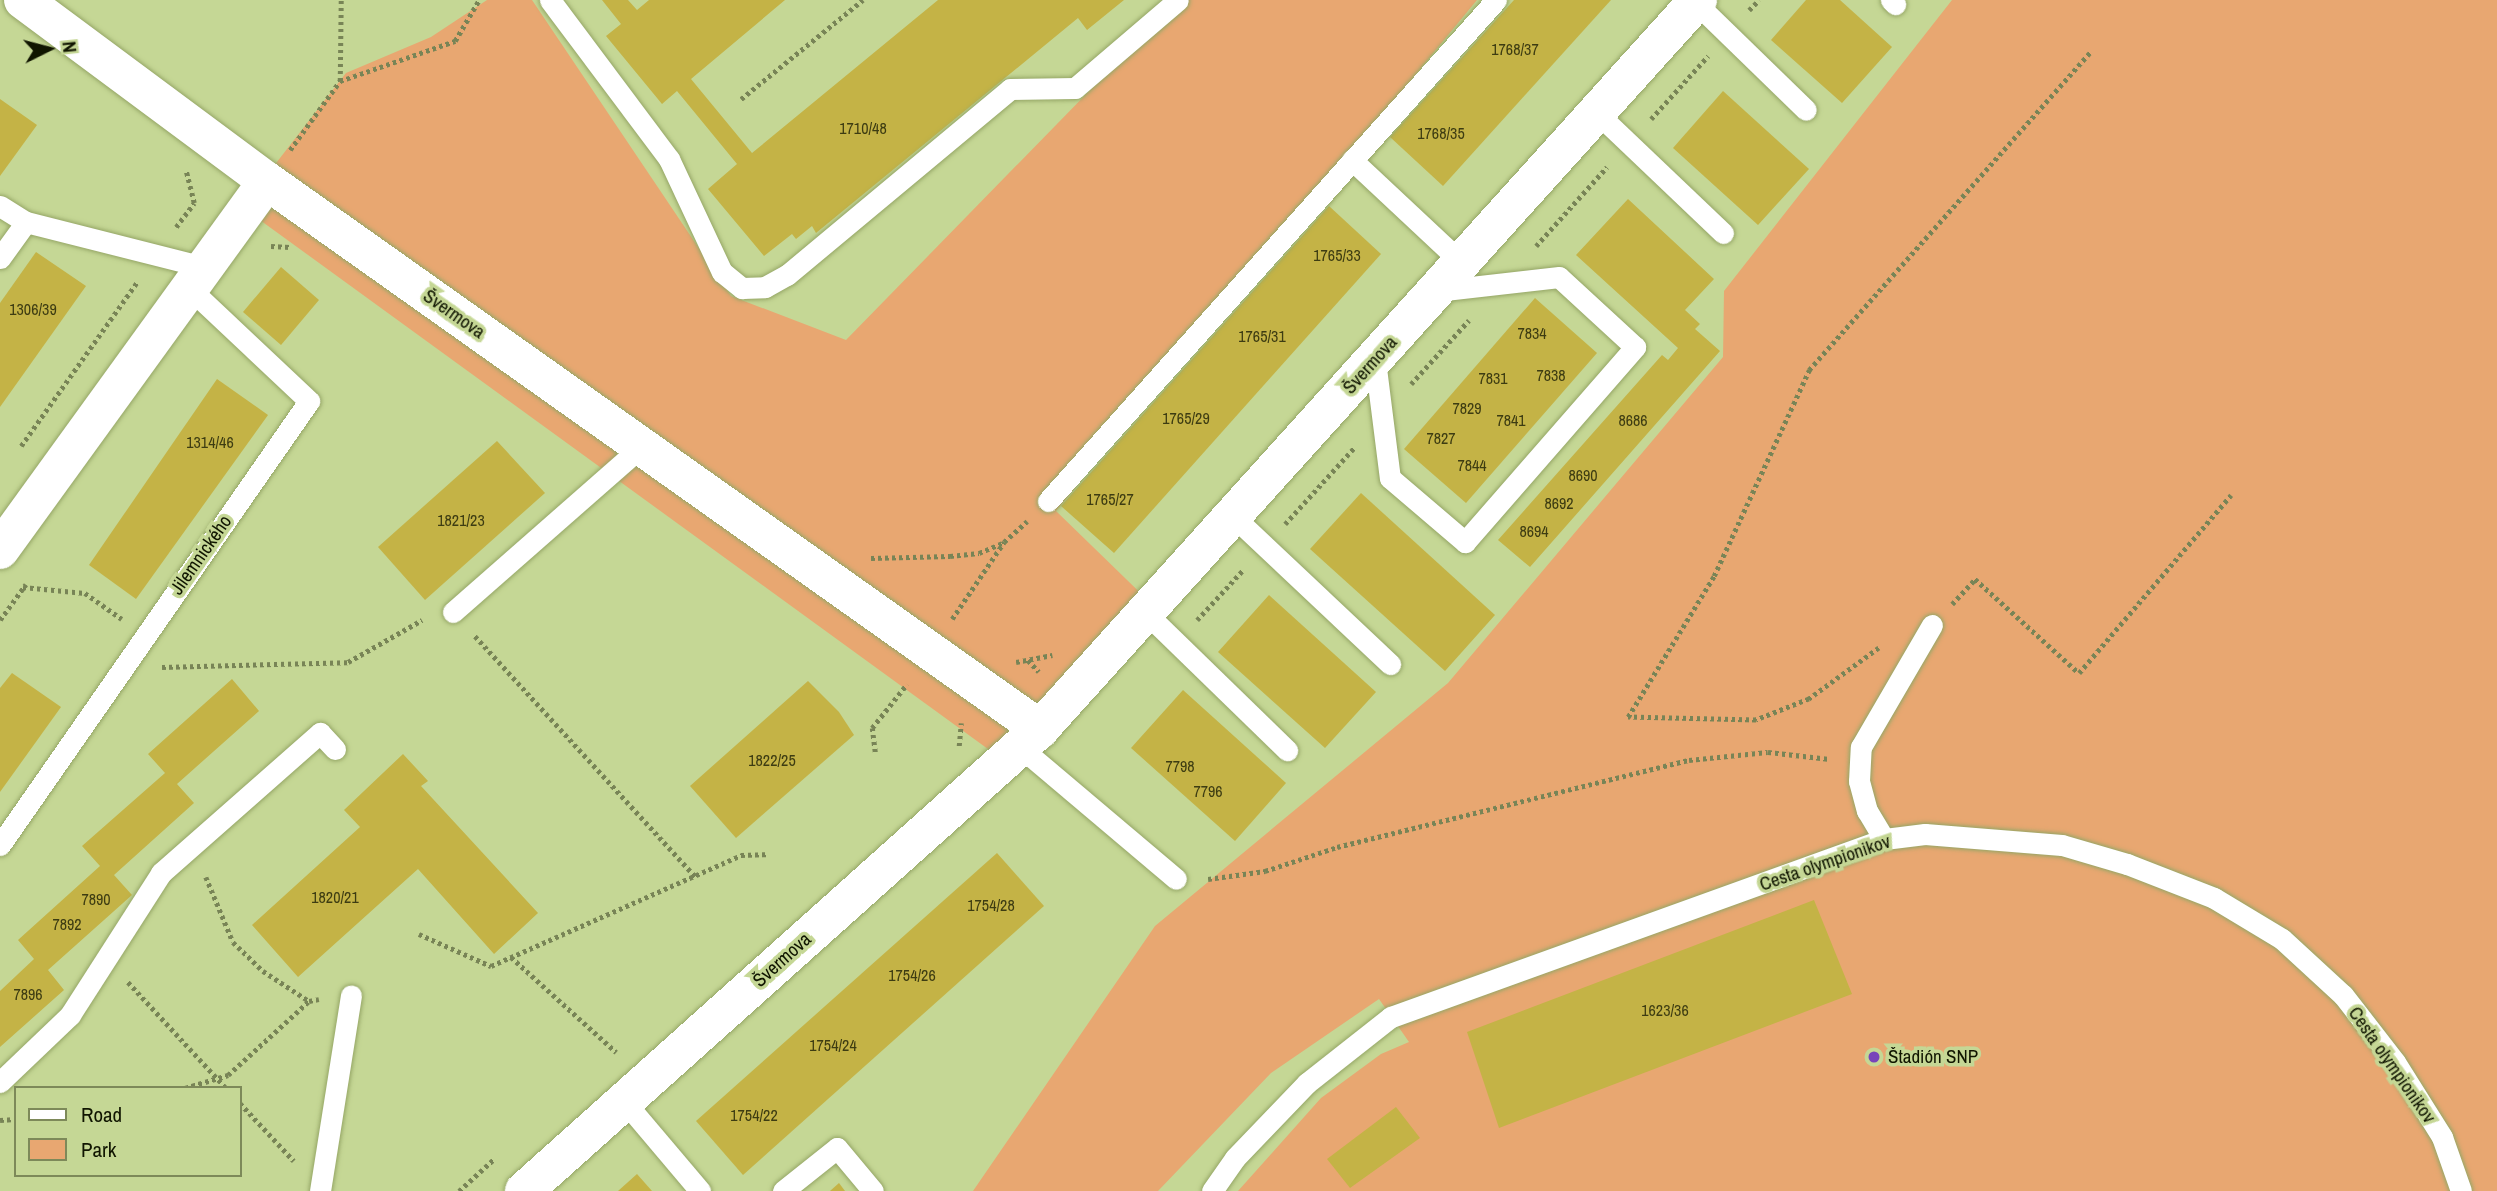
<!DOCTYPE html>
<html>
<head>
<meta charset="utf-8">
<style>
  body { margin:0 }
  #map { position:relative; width:2497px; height:1191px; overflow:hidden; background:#c5d795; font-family:"Archivo Narrow",sans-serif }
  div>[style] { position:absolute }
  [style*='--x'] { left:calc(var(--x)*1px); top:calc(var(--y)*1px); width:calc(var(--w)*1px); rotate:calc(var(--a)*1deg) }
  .green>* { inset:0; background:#e8a771 }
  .building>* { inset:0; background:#c4b346 }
  .path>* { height:4.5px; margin-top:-2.25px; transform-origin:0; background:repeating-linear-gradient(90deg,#788456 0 3.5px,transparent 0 7px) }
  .roads { filter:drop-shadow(0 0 2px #95a666) drop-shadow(0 0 2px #95a666) }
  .service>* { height:21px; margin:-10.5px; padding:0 10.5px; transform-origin:10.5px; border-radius:10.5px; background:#fff }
  .minor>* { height:38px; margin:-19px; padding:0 19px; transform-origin:19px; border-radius:19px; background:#fff }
  .tertiary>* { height:38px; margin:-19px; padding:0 19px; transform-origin:19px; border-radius:19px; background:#fff }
  .dots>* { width:19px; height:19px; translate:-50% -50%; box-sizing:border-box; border:4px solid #c5d795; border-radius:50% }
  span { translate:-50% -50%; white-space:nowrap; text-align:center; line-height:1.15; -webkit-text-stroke:7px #c5d795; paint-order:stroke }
  .number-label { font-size:16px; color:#3d3c12 }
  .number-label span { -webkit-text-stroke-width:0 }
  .street-label { font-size:19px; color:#101500 }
  .poi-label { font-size:19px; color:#101500 }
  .left { translate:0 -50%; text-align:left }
  .legend { position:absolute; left:14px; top:1086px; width:228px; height:91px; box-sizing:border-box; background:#c5d795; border:2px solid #7d8959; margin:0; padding:9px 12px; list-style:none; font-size:21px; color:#101500 }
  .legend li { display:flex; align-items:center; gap:14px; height:35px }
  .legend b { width:35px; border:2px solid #7d8959 }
  .north { position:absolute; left:14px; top:14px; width:70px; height:70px; -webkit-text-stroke:5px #c5d795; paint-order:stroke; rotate:84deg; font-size:19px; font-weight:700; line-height:28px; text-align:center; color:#101500 }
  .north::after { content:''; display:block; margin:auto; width:24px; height:32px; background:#101500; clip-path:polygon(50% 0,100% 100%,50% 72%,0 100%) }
</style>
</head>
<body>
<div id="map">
  <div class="green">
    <i style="clip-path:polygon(487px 0,532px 0,731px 296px,846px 340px,1178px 0,1477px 0,1056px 511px,1161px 613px,1010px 765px,242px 207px,346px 73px,431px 37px)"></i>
    <i style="clip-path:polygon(1952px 0,2497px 0,2497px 1191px,1238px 1191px,1321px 1098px,1381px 1054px,1409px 1042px,1379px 999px,1271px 1073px,1158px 1191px,973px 1191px,1155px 926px,1448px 683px,1723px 357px,1724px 291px)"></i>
  </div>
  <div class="building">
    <i style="clip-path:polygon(602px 0,628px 0,637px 10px,649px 0,785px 0,691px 79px,752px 153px,938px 0,1124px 0,1087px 30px,1078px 18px,816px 233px,812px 226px,796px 239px,792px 234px,764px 256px,708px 189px,737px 164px,677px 91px,662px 104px,606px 36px,621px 24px)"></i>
    <i style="clip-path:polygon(1514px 0,1611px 0,1443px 186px,1390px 137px)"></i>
    <i style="clip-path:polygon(1806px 0,1840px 0,1892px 47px,1842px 103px,1771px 40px)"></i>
    <i style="clip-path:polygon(1723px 91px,1809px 169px,1758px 225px,1673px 148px)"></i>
    <i style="clip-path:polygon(0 99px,37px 125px,0 176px)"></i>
    <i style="clip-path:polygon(1628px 199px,1714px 279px,1685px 310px,1700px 324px,1695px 329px,1720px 351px,1530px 567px,1498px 540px,1662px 355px,1668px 360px,1678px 348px,1576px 255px)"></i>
    <i style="clip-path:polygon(1329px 206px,1381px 254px,1114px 553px,1061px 506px)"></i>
    <i style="clip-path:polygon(36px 252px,86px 286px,0 407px,0 303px)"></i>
    <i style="clip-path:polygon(281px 267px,319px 300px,281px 345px,243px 312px)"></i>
    <i style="clip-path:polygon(1535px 298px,1597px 353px,1466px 503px,1404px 449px)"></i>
    <i style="clip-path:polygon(217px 379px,268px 415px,136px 599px,89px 565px)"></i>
    <i style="clip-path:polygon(497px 441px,545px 493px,425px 600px,378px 547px)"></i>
    <i style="clip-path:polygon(1361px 493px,1495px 615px,1445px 671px,1310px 549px)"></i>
    <i style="clip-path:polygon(1269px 595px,1376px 692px,1325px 748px,1218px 652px)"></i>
    <i style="clip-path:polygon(12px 673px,61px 707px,0 792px,0 688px)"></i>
    <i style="clip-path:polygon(232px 679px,259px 711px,177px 784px,194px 803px,114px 875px,132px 895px,48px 970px,64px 990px,0 1047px,0 991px,34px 959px,18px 940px,100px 866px,82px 846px,165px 773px,148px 754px)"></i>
    <i style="clip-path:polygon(808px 681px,839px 712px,854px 735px,736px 838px,690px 786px)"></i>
    <i style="clip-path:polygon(1183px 690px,1286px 783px,1235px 841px,1131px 748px)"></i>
    <i style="clip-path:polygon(403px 754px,428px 781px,421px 786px,538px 913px,494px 954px,418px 869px,298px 977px,252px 925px,360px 827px,344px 810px)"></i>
    <i style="clip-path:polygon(997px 853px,1044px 906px,743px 1175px,696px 1121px)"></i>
    <i style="clip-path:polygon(1814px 900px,1852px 994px,1499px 1128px,1467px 1032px)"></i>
    <i style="clip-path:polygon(1396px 1107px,1420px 1138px,1350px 1188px,1327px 1159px)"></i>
    <i style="clip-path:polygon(637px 1174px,652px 1191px,618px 1191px)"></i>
    <i style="clip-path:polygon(839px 1183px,845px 1191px,830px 1191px)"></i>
  </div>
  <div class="path">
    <i style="--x:1749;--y:10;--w:14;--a:-45"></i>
    <i style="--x:340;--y:81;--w:81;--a:-89.3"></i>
    <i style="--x:741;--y:99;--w:157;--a:-39.1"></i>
    <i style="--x:1651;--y:119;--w:85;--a:-47.9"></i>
    <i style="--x:290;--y:150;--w:85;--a:-54.1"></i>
    <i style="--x:340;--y:81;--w:122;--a:-19.2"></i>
    <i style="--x:455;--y:41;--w:48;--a:-59.7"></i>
    <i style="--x:176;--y:227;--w:30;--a:-53"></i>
    <i style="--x:194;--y:203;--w:32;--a:-104"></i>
    <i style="--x:271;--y:246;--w:19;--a:3"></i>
    <i style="--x:1536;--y:246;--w:106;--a:-48.1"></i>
    <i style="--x:1411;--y:384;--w:86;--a:-47.8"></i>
    <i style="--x:21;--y:446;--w:201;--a:-54.7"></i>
    <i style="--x:1285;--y:524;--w:103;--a:-47.8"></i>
    <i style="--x:871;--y:558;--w:79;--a:-1.5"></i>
    <i style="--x:950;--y:556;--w:29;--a:-6"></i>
    <i style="--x:979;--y:553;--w:26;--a:-23"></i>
    <i style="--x:23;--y:587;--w:62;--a:5.5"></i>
    <i style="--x:85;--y:593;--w:45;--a:35.1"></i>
    <i style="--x:1952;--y:604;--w:34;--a:-47"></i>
    <i style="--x:1975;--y:579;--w:140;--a:42.1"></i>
    <i style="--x:2079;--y:673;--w:234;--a:-49.5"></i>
    <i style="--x:952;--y:619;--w:93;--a:-56"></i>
    <i style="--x:1004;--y:542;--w:31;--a:-42"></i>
    <i style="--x:0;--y:620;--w:44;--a:-54.2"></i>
    <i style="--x:1197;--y:620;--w:68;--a:-47.4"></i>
    <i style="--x:475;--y:636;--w:326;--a:47.5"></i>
    <i style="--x:1879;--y:648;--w:87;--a:143.9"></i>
    <i style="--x:1809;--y:699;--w:57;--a:158.4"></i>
    <i style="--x:1756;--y:720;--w:128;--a:-178.7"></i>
    <i style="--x:1628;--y:717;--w:165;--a:-58.6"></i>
    <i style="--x:1714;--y:576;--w:227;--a:-65.2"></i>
    <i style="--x:1809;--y:370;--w:424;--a:-48.5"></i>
    <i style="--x:1028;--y:660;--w:16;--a:47"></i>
    <i style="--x:1016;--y:662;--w:37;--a:-11"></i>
    <i style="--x:162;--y:667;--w:186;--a:-1.5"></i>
    <i style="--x:348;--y:662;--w:85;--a:-29.6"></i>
    <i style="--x:959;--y:746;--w:23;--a:-85"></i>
    <i style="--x:875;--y:752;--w:24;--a:-97"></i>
    <i style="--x:872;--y:728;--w:56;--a:-51.5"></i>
    <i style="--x:206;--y:877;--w:70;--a:67.4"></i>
    <i style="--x:233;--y:942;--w:42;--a:44"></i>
    <i style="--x:263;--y:971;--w:55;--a:33.1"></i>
    <i style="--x:1208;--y:879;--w:58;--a:-8"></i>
    <i style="--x:1265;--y:871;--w:76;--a:-18.4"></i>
    <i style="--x:1337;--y:847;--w:363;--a:-13.9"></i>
    <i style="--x:1689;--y:760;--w:79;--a:-5.8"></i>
    <i style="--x:1768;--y:752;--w:62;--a:6.4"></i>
    <i style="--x:419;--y:934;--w:79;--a:24"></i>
    <i style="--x:491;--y:966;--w:274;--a:-23.9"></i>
    <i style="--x:741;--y:855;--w:25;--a:-2"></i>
    <i style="--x:511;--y:957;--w:142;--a:42.1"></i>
    <i style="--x:128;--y:982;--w:144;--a:47.2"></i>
    <i style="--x:185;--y:1088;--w:45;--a:-16.8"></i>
    <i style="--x:228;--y:1075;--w:110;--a:-42.4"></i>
    <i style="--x:309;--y:1001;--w:10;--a:-11"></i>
    <i style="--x:240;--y:1103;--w:79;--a:47"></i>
    <i style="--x:0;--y:1120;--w:16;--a:-4"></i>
    <i style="--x:459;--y:1191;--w:46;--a:-42.4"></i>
  </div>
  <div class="roads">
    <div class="service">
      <i style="--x:550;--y:0;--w:199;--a:53.2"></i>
      <i style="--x:669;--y:159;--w:125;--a:64.9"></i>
      <i style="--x:722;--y:272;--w:26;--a:39"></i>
      <i style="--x:742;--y:288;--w:23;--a:-2"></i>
      <i style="--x:765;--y:287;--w:25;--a:-29"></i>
      <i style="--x:787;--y:275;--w:290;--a:-39.8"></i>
      <i style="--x:1010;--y:89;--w:65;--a:-0.9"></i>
      <i style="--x:1075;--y:88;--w:135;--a:-40.5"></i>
      <i style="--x:1891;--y:0;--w:6;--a:45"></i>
      <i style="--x:1696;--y:3;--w:153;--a:44.2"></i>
      <i style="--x:1597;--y:113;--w:174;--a:43.6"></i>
      <i style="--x:1352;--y:160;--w:151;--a:43.1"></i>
      <i style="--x:0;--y:206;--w:31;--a:32"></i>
      <i style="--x:26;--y:222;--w:184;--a:14.2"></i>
      <i style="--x:0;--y:258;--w:44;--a:-54.2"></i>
      <i style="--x:1375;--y:360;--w:119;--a:82.8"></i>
      <i style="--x:1390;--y:478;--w:99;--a:40.5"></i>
      <i style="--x:1465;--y:542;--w:259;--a:-48.9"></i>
      <i style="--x:1635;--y:347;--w:103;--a:-137.4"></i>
      <i style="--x:1559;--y:277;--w:124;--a:173.5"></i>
      <i style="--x:1048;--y:501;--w:672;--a:-48.2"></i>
      <i style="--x:1233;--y:516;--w:216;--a:43.3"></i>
      <i style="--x:453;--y:612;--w:250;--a:-41.3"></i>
      <i style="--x:1146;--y:613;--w:197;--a:44.2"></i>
      <i style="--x:1020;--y:747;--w:204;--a:40.2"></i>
      <i style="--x:1884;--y:839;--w:33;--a:-121"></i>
      <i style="--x:1867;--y:811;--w:31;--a:-105"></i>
      <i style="--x:1859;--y:781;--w:34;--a:-87"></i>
      <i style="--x:1861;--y:747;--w:141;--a:-59.8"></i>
      <i style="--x:0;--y:845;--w:541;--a:-55.16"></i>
      <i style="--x:309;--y:401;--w:165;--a:-136.7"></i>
      <i style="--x:0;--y:1082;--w:97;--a:-43.7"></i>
      <i style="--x:70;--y:1015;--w:169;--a:-57.3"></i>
      <i style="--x:161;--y:873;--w:212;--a:-41.4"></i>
      <i style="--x:320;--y:733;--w:22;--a:47"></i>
      <i style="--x:624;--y:1101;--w:118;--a:49.8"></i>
      <i style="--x:320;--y:1191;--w:198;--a:-81"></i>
      <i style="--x:783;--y:1191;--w:69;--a:-38.5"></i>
      <i style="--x:837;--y:1148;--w:56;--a:50.1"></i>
      <i style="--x:1212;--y:1191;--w:40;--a:-55.1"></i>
      <i style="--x:1235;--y:1158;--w:104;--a:-46.2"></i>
      <i style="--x:1307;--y:1083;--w:107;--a:-38.2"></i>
      <i style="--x:1391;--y:1017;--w:524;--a:-19.85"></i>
      <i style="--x:1884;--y:839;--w:41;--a:-7"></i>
      <i style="--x:1925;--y:834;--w:137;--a:4.6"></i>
      <i style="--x:2062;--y:845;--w:68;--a:16.3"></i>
      <i style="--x:2127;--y:864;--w:93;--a:21.3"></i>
      <i style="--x:2214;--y:898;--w:79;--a:31.1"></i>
      <i style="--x:2282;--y:939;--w:83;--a:42.6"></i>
      <i style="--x:2343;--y:995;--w:85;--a:52.2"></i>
      <i style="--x:2395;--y:1062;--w:89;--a:57.9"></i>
      <i style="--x:2442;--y:1137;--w:57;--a:70.6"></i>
    </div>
    <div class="minor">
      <i style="--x:23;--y:0;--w:304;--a:36.6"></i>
      <i style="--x:267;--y:181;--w:948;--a:35.33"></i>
      <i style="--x:0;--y:550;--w:455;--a:-54.1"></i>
    </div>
    <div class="tertiary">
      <i style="--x:524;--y:1191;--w:693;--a:-41.84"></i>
      <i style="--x:1040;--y:729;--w:982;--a:-47.93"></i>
    </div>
  </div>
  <div class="dots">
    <i style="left:1874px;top:1057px;background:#7843ba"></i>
  </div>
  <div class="number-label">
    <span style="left:1515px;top:49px">1768/37</span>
    <span style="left:863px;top:128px">1710/48</span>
    <span style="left:1441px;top:133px">1768/35</span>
    <span style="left:1337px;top:255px">1765/33</span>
    <span style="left:33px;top:309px">1306/39</span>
    <span style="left:1532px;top:333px">7834</span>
    <span style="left:1262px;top:336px">1765/31</span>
    <span style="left:1551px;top:375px">7838</span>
    <span style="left:1493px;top:378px">7831</span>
    <span style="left:1467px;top:408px">7829</span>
    <span style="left:1186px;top:418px">1765/29</span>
    <span style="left:1511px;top:420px">7841</span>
    <span style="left:1633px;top:420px">8686</span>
    <span style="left:1441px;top:438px">7827</span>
    <span style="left:210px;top:442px">1314/46</span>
    <span style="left:1472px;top:465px">7844</span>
    <span style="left:1583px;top:475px">8690</span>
    <span style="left:1110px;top:499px">1765/27</span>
    <span style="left:1559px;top:503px">8692</span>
    <span style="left:461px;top:520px">1821/23</span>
    <span style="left:1534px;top:531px">8694</span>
    <span style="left:772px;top:760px">1822/25</span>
    <span style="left:1180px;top:766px">7798</span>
    <span style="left:1208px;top:791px">7796</span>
    <span style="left:335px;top:897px">1820/21</span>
    <span style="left:96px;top:899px">7890</span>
    <span style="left:991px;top:905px">1754/28</span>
    <span style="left:67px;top:924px">7892</span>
    <span style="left:912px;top:975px">1754/26</span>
    <span style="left:28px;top:994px">7896</span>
    <span style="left:1665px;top:1010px">1623/36</span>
    <span style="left:833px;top:1045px">1754/24</span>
    <span style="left:754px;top:1115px">1754/22</span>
  </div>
  <div class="street-label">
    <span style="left:454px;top:314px;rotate:35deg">Švermova</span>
    <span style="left:1370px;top:365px;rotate:-48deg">Švermova</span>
    <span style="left:201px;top:555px;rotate:-55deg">Jilemnického</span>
    <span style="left:1825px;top:863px;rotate:-19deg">Cesta olympionikov</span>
    <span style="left:782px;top:960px;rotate:-42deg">Švermova</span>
    <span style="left:2392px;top:1065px;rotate:55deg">Cesta olympionikov</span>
  </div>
  <div class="poi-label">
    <span class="left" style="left:1888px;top:1057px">Štadión SNP</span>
  </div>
  <ul class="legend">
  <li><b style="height:9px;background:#fff"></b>Road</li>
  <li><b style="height:19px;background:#e8a771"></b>Park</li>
  </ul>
  <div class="north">N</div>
</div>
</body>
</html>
